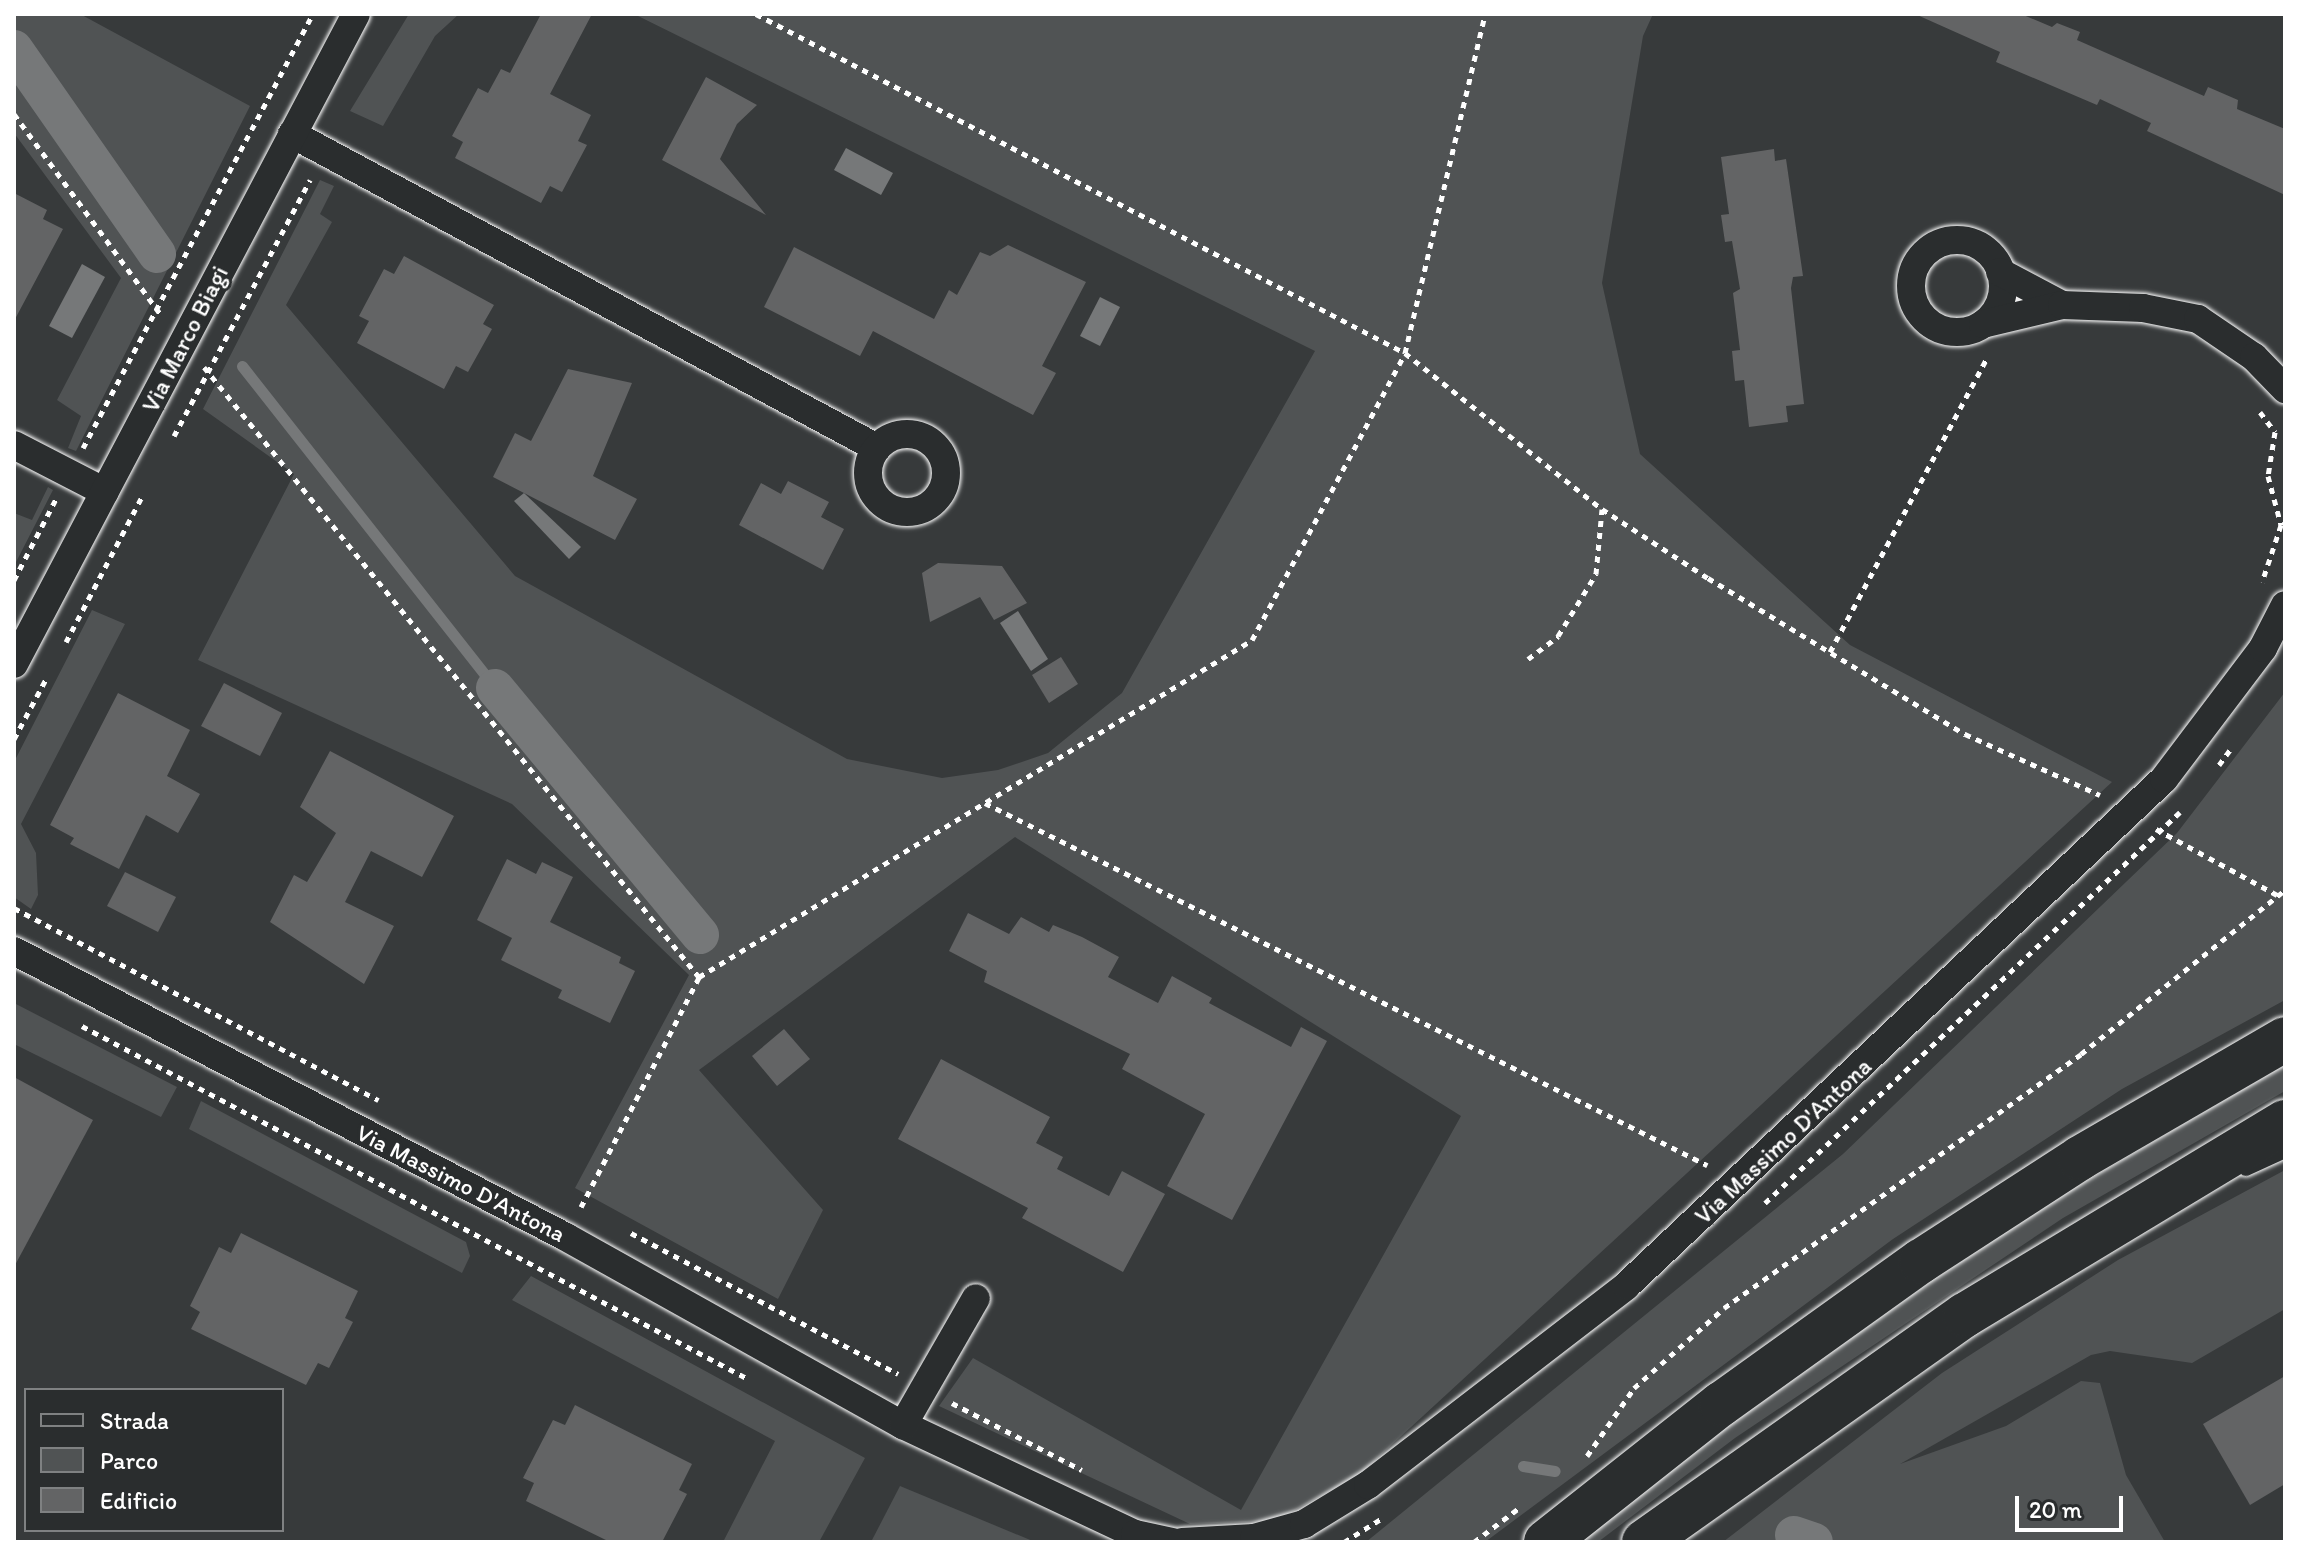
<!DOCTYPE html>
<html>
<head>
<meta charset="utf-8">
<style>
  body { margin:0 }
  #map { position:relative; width:2299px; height:1556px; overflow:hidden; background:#373a3b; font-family:Itim,sans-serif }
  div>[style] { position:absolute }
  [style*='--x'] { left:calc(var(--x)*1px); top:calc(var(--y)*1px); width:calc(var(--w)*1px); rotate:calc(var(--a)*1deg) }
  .green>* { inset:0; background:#505354 }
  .water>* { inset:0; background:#767879 }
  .stream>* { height:11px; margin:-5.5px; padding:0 5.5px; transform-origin:5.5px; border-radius:5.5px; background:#767879 }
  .canal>* { height:38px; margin:-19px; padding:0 19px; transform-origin:19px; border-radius:19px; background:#767879 }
  .building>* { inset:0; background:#636465 }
  .path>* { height:5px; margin-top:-2.5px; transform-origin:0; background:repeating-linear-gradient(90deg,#fff 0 6px,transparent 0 12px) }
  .roads { filter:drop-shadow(0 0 2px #fff) drop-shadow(0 0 2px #fff) }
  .service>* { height:14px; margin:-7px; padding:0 7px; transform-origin:7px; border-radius:7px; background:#2a2d2e }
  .minor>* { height:28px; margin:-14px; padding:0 14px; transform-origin:14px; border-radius:14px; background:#2a2d2e }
  .minor>.ring { margin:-14px; padding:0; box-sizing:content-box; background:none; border:28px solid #2a2d2e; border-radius:50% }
  .trunk>* { height:44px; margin:-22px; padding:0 22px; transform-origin:22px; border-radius:22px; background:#2a2d2e }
  span { translate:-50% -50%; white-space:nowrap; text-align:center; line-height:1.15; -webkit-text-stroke:6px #2a2d2e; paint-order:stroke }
  .street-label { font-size:24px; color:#fff }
  .frame { position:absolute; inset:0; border:16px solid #fff; pointer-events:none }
  .legend { position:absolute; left:24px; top:1388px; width:260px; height:144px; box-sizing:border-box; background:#2a2d2e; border:2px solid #7f8182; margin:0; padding:10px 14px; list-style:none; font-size:24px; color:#fff }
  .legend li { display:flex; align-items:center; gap:16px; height:40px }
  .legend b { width:40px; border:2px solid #7f8182 }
  .scale { position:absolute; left:2015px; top:1496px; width:108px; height:36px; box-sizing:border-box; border:4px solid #fff; border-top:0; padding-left:10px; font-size:24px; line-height:28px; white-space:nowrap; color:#fff; -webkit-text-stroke:6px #2a2d2e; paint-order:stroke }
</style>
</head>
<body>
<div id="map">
  <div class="green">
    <i style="clip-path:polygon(14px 14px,80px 14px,250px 106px,76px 451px,68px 448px,81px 416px,57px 400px,121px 278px,14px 133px)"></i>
    <i style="clip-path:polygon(409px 14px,459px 14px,435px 36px,383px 126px,350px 111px)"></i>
    <i style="clip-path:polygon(634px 14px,1653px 14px,1643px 36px,1602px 283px,1640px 454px,1850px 645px,2112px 782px,1360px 1474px,1275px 1521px,1190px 1524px,939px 1406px,973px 1358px,1241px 1510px,1461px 1116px,1015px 837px,699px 1070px,823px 1210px,778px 1299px,575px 1188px,689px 975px,512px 804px,198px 660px,294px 474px,203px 409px,320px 180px,334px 186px,320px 214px,332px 222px,286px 305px,515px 576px,847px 759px,942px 778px,998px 770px,1048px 753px,1122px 693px,1315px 351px)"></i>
    <i style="clip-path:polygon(48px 487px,53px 490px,14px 566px,14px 513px,32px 520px)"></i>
    <i style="clip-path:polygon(92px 610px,125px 624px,21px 824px,36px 853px,38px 895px,31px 909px,14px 897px,14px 762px)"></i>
    <i style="clip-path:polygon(2285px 692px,2285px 1000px,2122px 1089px,1893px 1239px,1485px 1542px,1366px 1542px,1843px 1154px,2177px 833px)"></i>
    <i style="clip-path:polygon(14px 1003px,177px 1087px,161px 1117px,14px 1044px)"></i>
    <i style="clip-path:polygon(2285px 1065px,2285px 1091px,2063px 1218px,1735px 1438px,1598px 1542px,1580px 1542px,1738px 1418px,1929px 1283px,2059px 1197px)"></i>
    <i style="clip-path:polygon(201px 1101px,466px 1242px,470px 1256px,462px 1273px,189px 1129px)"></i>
    <i style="clip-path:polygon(2285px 1170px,2285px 1309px,2192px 1363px,2110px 1351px,2091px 1355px,1900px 1464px,2006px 1426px,2081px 1381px,2100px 1383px,2126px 1475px,2165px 1542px,1723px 1542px,1942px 1373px,2118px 1260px)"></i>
    <i style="clip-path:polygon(531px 1276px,865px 1458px,819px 1542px,723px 1542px,775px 1441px,512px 1300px)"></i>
    <i style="clip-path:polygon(900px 1486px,1035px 1542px,871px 1542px)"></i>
  </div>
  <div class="water">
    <i style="clip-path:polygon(846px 148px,893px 173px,881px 195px,834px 170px)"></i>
    <i style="clip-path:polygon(82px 264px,105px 277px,72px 338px,49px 326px)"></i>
    <i style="clip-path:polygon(1100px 297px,1120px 307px,1100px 346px,1080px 336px)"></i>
    <i style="clip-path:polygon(524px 493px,581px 547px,569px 559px,514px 501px)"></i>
    <i style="clip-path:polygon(1018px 611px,1048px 659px,1031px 671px,1000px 623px)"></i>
  </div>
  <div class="stream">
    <i style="--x:242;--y:366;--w:410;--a:51.8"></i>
    <i style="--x:1523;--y:1466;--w:32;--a:9"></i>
  </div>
  <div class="canal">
    <i style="--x:14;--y:49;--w:250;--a:55.1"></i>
    <i style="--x:495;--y:688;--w:321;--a:50.3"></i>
    <i style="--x:1794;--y:1535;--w:21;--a:19"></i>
  </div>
  <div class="building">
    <i style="clip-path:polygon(541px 14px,592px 14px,550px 94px,591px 115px,578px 141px,587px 145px,562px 192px,550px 186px,541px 203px,455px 158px,463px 142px,452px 136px,478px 88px,488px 93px,501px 69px,510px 73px)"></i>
    <i style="clip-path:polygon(1915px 14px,2021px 14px,2052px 27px,2057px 23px,2080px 32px,2077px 40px,2204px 96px,2208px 87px,2238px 100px,2237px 109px,2285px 129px,2285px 195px,2147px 131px,2151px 123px,2100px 99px,2097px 105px,1996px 62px,2000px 52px)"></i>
    <i style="clip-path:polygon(706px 77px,757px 105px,737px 124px,720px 159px,766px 215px,662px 160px)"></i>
    <i style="clip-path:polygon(1774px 149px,1775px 161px,1786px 159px,1803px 276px,1793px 277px,1791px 288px,1804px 404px,1786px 406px,1788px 422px,1749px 427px,1744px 380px,1735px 381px,1732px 351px,1740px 350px,1733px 293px,1740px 289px,1732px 241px,1725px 242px,1721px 215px,1729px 214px,1721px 157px)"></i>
    <i style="clip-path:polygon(14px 193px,47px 210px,43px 219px,63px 229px,14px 321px)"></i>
    <i style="clip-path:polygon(1008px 245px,1086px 282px,1042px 366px,1056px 373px,1033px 415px,873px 331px,860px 356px,764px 307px,794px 247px,934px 319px,949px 290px,957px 295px,980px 252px,990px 256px)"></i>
    <i style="clip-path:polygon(404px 256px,494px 305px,483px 324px,492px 329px,468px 372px,456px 366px,444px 389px,357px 343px,369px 321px,359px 316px,384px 269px,394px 274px)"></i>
    <i style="clip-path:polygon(568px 369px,632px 383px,593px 476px,637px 499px,615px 540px,493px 477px,515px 433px,531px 441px)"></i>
    <i style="clip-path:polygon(788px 481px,829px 502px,821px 517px,844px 529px,823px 570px,739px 525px,761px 483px,781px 494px)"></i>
    <i style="clip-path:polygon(938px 563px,1002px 566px,1027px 603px,994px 620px,980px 597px,930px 622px,922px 573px)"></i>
    <i style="clip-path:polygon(1061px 657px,1078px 684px,1049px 703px,1032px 675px)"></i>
    <i style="clip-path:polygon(224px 683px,282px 713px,260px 756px,201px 726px)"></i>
    <i style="clip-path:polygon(118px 693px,190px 730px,167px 776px,200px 794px,178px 833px,146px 815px,119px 869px,70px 844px,74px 838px,50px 825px)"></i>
    <i style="clip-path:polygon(330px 751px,454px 816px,422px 877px,371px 851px,345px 902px,394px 926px,364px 984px,270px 922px,294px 875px,307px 882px,336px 833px,300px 807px)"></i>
    <i style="clip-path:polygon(507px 859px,536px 874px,542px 862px,573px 877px,550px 922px,621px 957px,619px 963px,635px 971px,610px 1023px,558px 998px,562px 990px,501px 960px,512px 938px,477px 920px)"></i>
    <i style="clip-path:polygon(125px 872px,176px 897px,158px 932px,107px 906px)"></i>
    <i style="clip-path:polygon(968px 913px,1009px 934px,1021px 917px,1049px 932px,1053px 925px,1082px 937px,1119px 957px,1108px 977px,1158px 1003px,1172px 976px,1212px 998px,1209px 1003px,1291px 1047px,1301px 1027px,1327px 1041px,1232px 1220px,1167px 1186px,1205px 1114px,1122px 1069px,1130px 1054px,984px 982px,987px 971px,949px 951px)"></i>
    <i style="clip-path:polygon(784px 1029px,810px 1059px,777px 1086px,752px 1056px)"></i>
    <i style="clip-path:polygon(941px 1059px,1050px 1117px,1036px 1143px,1063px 1157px,1057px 1169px,1109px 1196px,1122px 1171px,1165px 1194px,1123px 1272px,1022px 1218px,1028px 1208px,898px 1139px)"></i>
    <i style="clip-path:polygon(14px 1077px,93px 1120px,14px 1267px)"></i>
    <i style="clip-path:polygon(241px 1233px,358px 1291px,345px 1318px,353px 1322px,329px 1368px,318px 1363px,306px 1385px,191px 1329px,200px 1312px,190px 1306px,219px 1247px,231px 1253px)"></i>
    <i style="clip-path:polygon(2285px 1376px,2285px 1484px,2250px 1505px,2203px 1424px)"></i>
    <i style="clip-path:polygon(575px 1405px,692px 1464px,679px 1490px,687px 1494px,662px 1542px,610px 1542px,526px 1501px,534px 1483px,523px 1478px,553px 1420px,565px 1425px)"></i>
  </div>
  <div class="path">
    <i style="--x:756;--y:14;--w:732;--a:27.58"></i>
    <i style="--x:1405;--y:353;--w:251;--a:38.4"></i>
    <i style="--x:1602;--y:509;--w:126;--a:33.1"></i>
    <i style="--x:1708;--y:578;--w:301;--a:31.3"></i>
    <i style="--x:1965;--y:734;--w:148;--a:24.3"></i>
    <i style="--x:14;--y:114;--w:250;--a:53.8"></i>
    <i style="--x:204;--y:367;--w:786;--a:50.94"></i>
    <i style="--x:2260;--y:412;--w:25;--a:53"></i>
    <i style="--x:2275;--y:432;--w:45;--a:99"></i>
    <i style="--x:2268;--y:476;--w:51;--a:75.1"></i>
    <i style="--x:2281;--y:525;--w:60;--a:108.4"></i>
    <i style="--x:174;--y:436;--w:290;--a:-62"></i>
    <i style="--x:83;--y:448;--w:491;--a:-62.1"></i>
    <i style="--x:14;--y:580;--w:91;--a:-62.6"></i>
    <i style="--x:66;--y:642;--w:166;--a:-62.4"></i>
    <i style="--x:1830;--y:652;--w:331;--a:-61.9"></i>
    <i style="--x:1528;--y:659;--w:38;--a:-37"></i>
    <i style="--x:1558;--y:636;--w:73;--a:-58.5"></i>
    <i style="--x:1596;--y:574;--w:65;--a:-84.7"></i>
    <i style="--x:14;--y:739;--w:68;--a:-61.9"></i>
    <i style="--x:2219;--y:765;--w:22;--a:-54"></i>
    <i style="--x:985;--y:803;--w:808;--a:26.63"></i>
    <i style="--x:2156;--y:829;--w:138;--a:28.6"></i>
    <i style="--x:14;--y:908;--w:412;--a:27.8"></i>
    <i style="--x:82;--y:1026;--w:754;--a:27.92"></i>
    <i style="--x:1765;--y:1203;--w:570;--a:-43.29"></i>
    <i style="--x:581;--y:1207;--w:259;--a:-62.8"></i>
    <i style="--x:699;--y:977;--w:648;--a:-31.36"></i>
    <i style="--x:1252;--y:640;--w:325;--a:-61.9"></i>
    <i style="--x:1405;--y:353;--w:348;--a:-76.7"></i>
    <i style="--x:631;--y:1233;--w:302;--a:27.8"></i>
    <i style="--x:952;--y:1403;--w:146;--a:27.3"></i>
    <i style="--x:1587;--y:1456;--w:83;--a:-55.3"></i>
    <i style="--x:1634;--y:1388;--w:120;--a:-41.6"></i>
    <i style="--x:1724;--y:1308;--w:438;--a:-35.4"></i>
    <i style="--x:2081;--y:1054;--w:262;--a:-38.8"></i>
    <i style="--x:1344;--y:1542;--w:47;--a:-32"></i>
    <i style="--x:1474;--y:1542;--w:56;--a:-37.1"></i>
  </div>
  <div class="roads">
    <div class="service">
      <i style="--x:2246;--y:1169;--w:43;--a:-24.8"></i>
    </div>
    <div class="minor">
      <i style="--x:292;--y:134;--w:664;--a:28.22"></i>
      <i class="ring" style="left:1911px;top:240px;width:64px;height:64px"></i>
      <i style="--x:2000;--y:272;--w:70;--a:28"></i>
      <i style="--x:1983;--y:324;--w:81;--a:-13.5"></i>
      <i style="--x:2062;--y:305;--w:81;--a:2.1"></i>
      <i style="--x:2143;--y:308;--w:56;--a:11.3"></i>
      <i style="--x:2198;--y:319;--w:68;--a:34.2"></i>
      <i style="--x:2254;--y:357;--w:45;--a:45.9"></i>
      <i class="ring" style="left:868px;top:434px;width:50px;height:50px"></i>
      <i style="--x:14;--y:445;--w:102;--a:27.3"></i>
      <i style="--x:14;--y:664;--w:734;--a:-62.25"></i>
      <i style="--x:14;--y:951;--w:622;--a:27.39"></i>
      <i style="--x:566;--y:1237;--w:386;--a:29.2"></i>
      <i style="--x:903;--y:1425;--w:256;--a:25.2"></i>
      <i style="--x:1135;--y:1534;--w:39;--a:12"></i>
      <i style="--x:903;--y:1425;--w:146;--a:-60.1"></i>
      <i style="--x:1182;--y:1542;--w:72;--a:-3.2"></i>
      <i style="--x:1254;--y:1538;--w:52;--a:-15.6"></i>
      <i style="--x:1304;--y:1524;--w:75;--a:-31.4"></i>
      <i style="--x:1368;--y:1485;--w:326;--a:-37.6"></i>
      <i style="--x:1626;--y:1286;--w:739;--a:-43.3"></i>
      <i style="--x:2164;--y:779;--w:164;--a:-52.9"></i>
      <i style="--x:2263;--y:648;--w:48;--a:-62.9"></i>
    </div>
    <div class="trunk">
      <i style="--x:1546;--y:1542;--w:223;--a:-38.3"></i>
      <i style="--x:1721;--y:1404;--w:246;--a:-35.6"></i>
      <i style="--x:1921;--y:1261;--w:189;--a:-32.9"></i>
      <i style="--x:2080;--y:1158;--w:237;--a:-30.1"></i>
      <i style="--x:1644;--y:1542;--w:393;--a:-35.3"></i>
      <i style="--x:1965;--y:1315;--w:374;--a:-31.1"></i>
    </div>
  </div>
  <div class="street-label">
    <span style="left:185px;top:339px;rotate:-63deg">Via Marco Biagi</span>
    <span style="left:1783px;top:1141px;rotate:-43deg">Via Massimo D'Antona</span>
    <span style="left:461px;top:1183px;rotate:27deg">Via Massimo D'Antona</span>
  </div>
  <div class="frame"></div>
  <ul class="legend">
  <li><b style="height:10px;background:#2a2d2e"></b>Strada</li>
  <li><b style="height:22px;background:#505354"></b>Parco</li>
  <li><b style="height:22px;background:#636465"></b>Edificio</li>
  </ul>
  <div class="scale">20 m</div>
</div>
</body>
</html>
